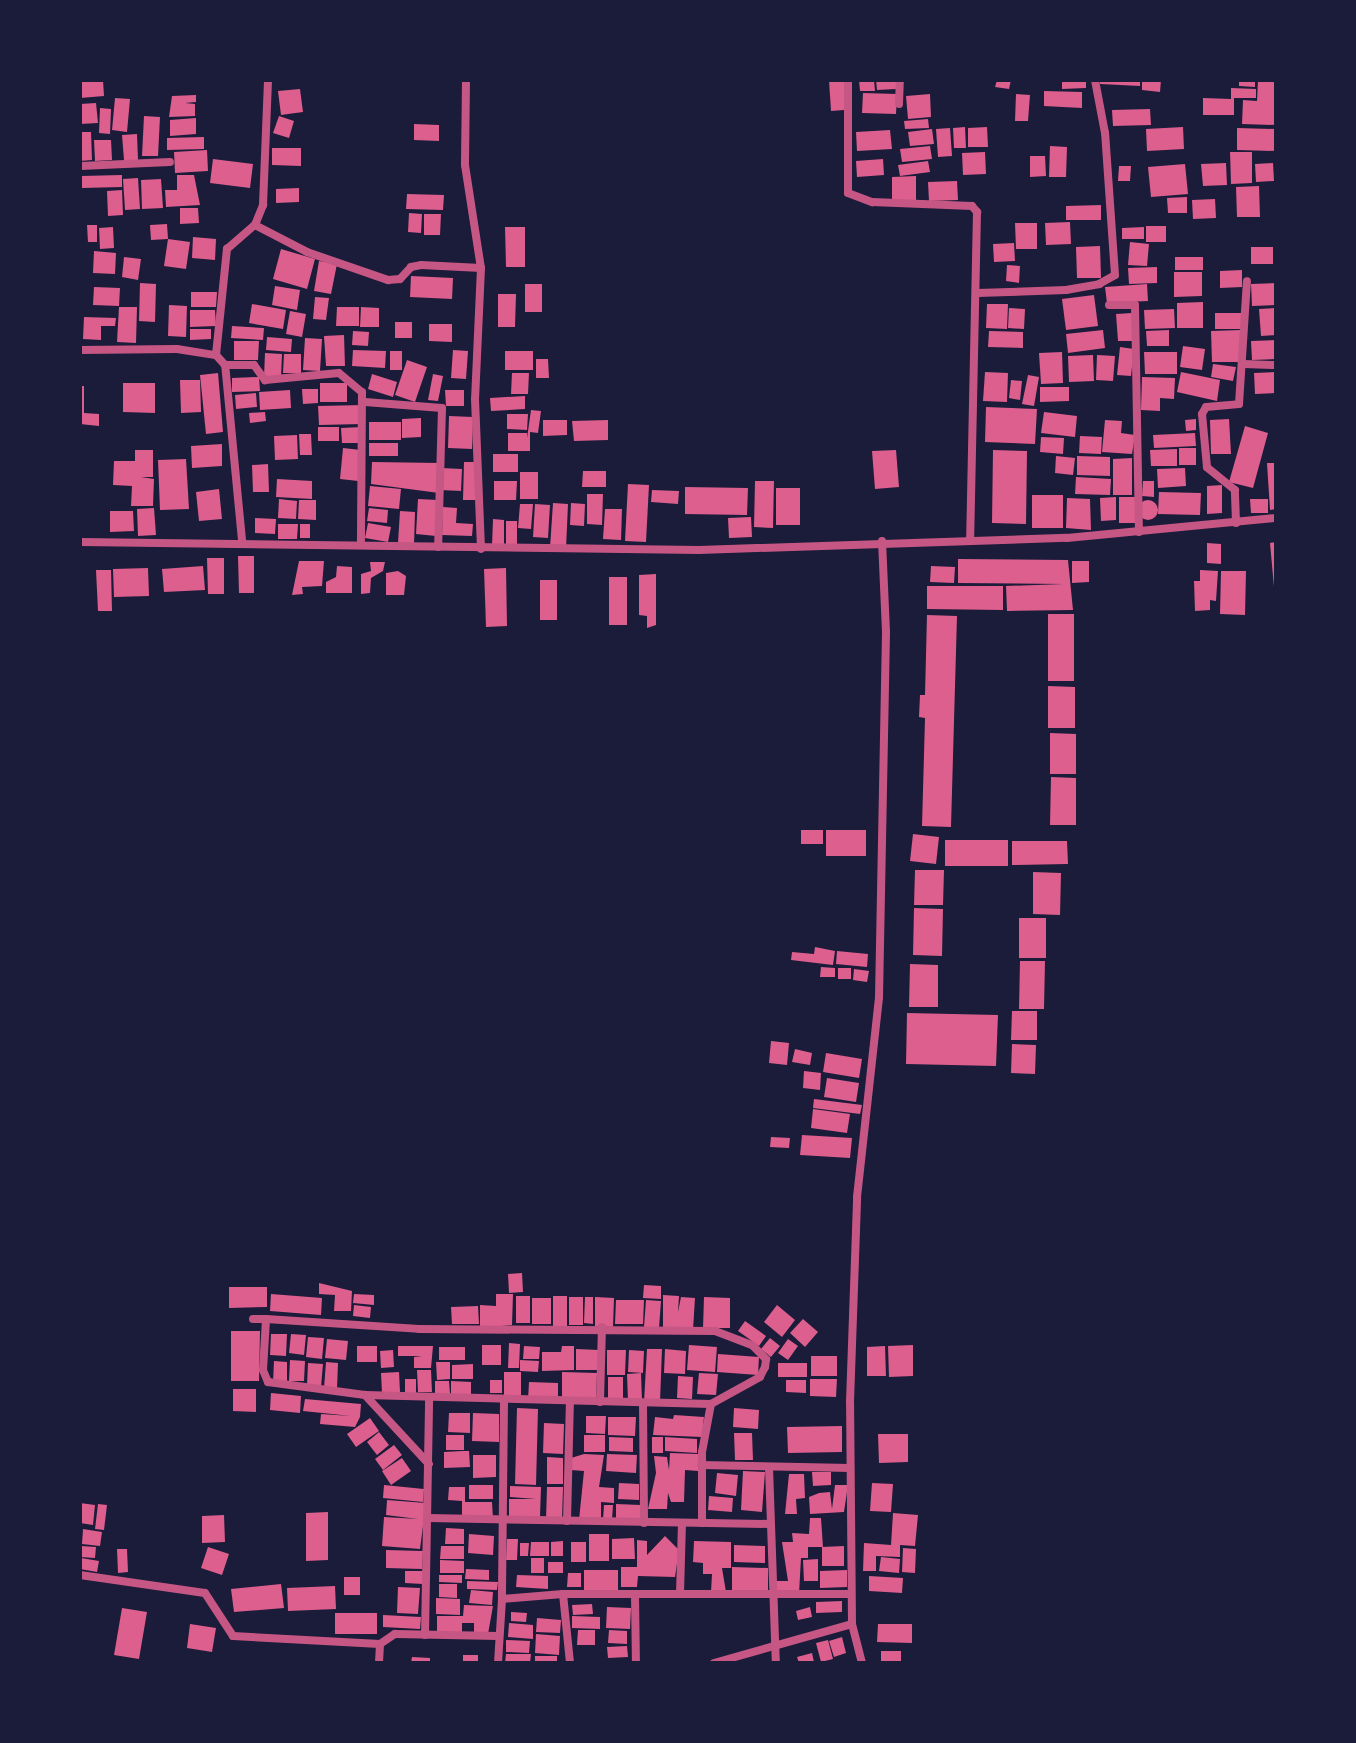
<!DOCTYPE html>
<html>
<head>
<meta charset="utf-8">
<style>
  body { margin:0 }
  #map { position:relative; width:1356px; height:1743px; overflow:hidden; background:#1b1b3a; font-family:"PT Sans",sans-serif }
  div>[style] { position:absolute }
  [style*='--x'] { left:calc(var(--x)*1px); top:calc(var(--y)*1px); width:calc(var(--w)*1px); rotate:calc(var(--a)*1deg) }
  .building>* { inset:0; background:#dd5f8e }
  .round { border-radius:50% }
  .minor>* { height:8px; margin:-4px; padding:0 4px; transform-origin:4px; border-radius:4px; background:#c65784 }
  span { translate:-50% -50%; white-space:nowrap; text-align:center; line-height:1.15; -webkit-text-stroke:6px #1b1b3a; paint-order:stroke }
  .frame { position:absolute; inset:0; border:82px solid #1b1b3a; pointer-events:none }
</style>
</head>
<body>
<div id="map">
  <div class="building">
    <i style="clip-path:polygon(80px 80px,103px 80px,104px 96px,80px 98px)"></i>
    <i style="clip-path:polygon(829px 80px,845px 80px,844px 110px,831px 111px)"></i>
    <i style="clip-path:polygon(859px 80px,874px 80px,875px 91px,860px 91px)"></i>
    <i style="clip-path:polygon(876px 80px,896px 80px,896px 89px,877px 90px)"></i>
    <i style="clip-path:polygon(997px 80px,1011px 80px,1009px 89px,995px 87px)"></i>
    <i style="clip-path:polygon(1062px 80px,1086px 80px,1086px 88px,1062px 89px)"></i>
    <i style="clip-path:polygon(1100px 80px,1140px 80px,1140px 86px,1100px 84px)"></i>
    <i style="clip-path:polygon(1142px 80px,1161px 80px,1160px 92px,1142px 90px)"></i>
    <i style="clip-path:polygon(1239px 80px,1255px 80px,1255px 87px,1239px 86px)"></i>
    <i style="clip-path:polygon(1258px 80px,1276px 80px,1276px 125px,1242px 124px,1243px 100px,1257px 101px)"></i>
    <i style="clip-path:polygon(1231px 88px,1256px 89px,1256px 98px,1234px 98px,1234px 115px,1203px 115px,1203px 98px,1231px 99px)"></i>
    <i style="clip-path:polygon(300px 89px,303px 112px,281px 115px,278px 91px)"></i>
    <i style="clip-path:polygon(1044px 91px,1082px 92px,1082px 108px,1044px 106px)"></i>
    <i style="clip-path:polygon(863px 93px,897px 94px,896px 114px,862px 113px)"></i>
    <i style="clip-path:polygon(930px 94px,931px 117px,908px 119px,906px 96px)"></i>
    <i style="clip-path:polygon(1016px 94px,1030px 95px,1028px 121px,1015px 121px)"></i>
    <i style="clip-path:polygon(196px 95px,196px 102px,185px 103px,195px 104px,195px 116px,169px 117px,172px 96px)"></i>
    <i style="clip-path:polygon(115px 98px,130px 99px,127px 132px,112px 130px)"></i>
    <i style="clip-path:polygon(96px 103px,98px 123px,80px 124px,80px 104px)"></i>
    <i style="clip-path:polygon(100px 108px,111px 109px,110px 134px,99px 133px)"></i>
    <i style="clip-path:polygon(1150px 109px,1151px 125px,1113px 126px,1112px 110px)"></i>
    <i style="clip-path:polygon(144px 116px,160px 117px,158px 156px,142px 156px)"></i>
    <i style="clip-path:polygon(279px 116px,294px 121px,289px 138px,273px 133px)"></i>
    <i style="clip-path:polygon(196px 118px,196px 134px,170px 136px,170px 120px)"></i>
    <i style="clip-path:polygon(928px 119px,929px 128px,905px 129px,904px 121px)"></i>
    <i style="clip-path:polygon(414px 124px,439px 125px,439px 141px,414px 140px)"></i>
    <i style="clip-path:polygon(965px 127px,966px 148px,954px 148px,953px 128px)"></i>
    <i style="clip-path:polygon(987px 127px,988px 147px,968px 147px,968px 128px)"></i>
    <i style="clip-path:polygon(1183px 127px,1184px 149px,1147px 151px,1146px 129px)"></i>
    <i style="clip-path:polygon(950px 128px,952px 156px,938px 157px,936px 129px)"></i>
    <i style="clip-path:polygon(1237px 128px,1276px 129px,1276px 151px,1237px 150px)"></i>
    <i style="clip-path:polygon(932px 129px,934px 144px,910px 146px,908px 132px)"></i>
    <i style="clip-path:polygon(890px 130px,892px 149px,857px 151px,856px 132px)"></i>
    <i style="clip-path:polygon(80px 132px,91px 132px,92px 160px,80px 161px)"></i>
    <i style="clip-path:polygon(137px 134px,138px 160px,124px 160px,122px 135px)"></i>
    <i style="clip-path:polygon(204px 137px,204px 149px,167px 150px,167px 138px)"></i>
    <i style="clip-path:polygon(94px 140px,111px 140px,112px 160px,95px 161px)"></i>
    <i style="clip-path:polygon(930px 146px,932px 159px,902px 162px,900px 149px)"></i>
    <i style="clip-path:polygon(1050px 146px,1067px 147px,1066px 177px,1049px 177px)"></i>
    <i style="clip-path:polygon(272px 148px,301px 148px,301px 166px,272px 165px)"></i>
    <i style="clip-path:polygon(207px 150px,208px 171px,175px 173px,174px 152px)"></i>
    <i style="clip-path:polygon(985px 152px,986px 174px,963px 175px,962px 153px)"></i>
    <i style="clip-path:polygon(1230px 152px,1252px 152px,1252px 183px,1231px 184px)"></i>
    <i style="clip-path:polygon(1030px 156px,1045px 156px,1046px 176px,1030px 177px)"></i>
    <i style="clip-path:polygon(213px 159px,253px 164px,250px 188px,210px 183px)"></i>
    <i style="clip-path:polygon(883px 159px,884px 175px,857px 177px,856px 161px)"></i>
    <i style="clip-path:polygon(928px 161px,930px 172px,900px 176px,898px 165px)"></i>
    <i style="clip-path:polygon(1226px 163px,1227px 185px,1203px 186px,1201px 164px)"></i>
    <i style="clip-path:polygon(1273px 163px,1274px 181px,1256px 182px,1255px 164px)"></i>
    <i style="clip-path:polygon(1185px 164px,1188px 194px,1151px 197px,1148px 167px)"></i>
    <i style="clip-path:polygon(1119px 166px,1131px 166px,1130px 181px,1118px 181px)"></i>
    <i style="clip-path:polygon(122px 175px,122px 187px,82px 188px,81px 176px)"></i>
    <i style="clip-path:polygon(177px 175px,194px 175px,200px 205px,166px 207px,165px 190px,177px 190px)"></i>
    <i style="clip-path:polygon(916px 176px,916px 201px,892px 201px,892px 177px)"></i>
    <i style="clip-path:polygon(138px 178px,140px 209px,125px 210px,123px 179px)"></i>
    <i style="clip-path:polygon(161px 179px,163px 208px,142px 209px,141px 180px)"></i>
    <i style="clip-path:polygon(957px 181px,958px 200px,929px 201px,928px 182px)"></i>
    <i style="clip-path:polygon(1259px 186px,1260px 217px,1237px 217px,1236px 187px)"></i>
    <i style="clip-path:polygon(299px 188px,299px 202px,276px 203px,276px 189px)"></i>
    <i style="clip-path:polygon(122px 190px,123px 215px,108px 216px,107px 191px)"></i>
    <i style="clip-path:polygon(407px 194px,444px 195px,443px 210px,406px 209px)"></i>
    <i style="clip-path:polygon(1187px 197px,1187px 213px,1168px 213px,1167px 198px)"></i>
    <i style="clip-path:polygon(1215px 199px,1216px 218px,1193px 219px,1192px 200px)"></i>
    <i style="clip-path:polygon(1101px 205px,1101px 220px,1066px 220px,1066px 206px)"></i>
    <i style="clip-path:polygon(180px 208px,198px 208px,199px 223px,180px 224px)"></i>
    <i style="clip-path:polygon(409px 213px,422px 214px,421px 233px,408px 232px)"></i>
    <i style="clip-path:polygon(424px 214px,441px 214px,440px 235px,424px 235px)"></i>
    <i style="clip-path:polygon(1070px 222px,1071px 244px,1046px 245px,1045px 223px)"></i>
    <i style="clip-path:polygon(1015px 223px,1037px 223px,1037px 249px,1016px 249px)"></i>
    <i style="clip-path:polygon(167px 224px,168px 239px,151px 240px,150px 225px)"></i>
    <i style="clip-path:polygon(87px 225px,97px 225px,97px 242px,88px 242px)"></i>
    <i style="clip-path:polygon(1146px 226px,1166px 226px,1166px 242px,1146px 242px)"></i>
    <i style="clip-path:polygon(113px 227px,114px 248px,100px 249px,99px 228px)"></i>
    <i style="clip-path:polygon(505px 227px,525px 227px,525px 267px,506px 267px)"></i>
    <i style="clip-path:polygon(1144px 227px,1144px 239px,1122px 239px,1122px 228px)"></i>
    <i style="clip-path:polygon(193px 237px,216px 239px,215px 260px,192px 258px)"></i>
    <i style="clip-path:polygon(168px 239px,190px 242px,186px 269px,164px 266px)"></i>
    <i style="clip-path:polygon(1130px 242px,1149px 244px,1147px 266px,1128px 265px)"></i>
    <i style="clip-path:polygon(1014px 243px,1015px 261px,994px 262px,993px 244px)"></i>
    <i style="clip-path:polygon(1100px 246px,1101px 278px,1077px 278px,1076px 247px)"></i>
    <i style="clip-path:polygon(1251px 247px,1273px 247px,1273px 264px,1251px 264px)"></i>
    <i style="clip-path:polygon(281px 249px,315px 259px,307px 289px,273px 279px)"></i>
    <i style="clip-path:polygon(94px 251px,116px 253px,115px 274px,93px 273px)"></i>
    <i style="clip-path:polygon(124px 257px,141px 259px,138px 280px,122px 277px)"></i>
    <i style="clip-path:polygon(1175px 257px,1203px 257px,1203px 270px,1175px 270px)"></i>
    <i style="clip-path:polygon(319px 261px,337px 264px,331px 294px,314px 291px)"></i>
    <i style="clip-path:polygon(1007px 265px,1020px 266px,1019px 283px,1006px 281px)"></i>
    <i style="clip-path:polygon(1157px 267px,1157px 283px,1129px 284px,1128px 268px)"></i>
    <i style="clip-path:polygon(1242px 270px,1242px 287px,1220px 288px,1220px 271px)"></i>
    <i style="clip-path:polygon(1174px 272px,1202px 272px,1202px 296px,1174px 297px)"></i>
    <i style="clip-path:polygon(411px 276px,453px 278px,452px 299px,410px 297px)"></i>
    <i style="clip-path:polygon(140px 283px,156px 284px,155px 322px,139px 321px)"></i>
    <i style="clip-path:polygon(1276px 283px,1276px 305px,1252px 306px,1251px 284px)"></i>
    <i style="clip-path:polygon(525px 284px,542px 284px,542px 312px,525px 312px)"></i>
    <i style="clip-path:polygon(1147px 284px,1148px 301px,1107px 303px,1105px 287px)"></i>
    <i style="clip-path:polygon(275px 286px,300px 290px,297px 310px,272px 305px)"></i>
    <i style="clip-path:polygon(94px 287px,120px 288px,119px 306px,93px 305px)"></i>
    <i style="clip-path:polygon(191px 292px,217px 292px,216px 307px,191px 307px)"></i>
    <i style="clip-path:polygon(498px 294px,516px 294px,515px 327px,498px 327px)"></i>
    <i style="clip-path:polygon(1094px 295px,1098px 326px,1066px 330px,1062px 299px)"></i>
    <i style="clip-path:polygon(315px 297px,329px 298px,326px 320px,313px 319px)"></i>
    <i style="clip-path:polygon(1203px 302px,1203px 328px,1177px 328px,1177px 303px)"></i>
    <i style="clip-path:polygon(252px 304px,286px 310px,283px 329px,249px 323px)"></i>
    <i style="clip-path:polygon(987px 304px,1008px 304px,1007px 329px,986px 328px)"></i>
    <i style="clip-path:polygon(169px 305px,187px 306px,186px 337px,168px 336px)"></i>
    <i style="clip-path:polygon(119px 307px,137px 307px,136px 343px,117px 342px)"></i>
    <i style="clip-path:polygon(337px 307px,359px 307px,359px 326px,336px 326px)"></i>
    <i style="clip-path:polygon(361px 307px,379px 308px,379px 327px,360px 327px)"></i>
    <i style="clip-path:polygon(1009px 308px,1025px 309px,1024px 329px,1008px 328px)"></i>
    <i style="clip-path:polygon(1276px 308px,1276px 335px,1261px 336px,1259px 309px)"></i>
    <i style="clip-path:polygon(1174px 309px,1175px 328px,1145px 329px,1144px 310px)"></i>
    <i style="clip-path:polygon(190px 310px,215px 310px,216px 326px,190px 327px)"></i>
    <i style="clip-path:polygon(290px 311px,306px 314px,302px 337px,286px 334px)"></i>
    <i style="clip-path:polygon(1132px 313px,1133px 341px,1118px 341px,1116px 314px)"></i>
    <i style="clip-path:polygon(1215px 313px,1245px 313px,1245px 329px,1215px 329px)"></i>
    <i style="clip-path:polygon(84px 317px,116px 318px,115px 326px,101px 326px,101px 340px,83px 339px)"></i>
    <i style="clip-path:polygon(395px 322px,412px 322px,412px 338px,395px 338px)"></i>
    <i style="clip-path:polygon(429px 324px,452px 324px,452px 342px,429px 341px)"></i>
    <i style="clip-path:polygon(232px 326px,264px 328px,263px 340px,231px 338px)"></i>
    <i style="clip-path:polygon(190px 329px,211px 329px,211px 339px,190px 340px)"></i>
    <i style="clip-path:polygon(1103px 330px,1105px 348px,1068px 353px,1066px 334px)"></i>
    <i style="clip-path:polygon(1169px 330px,1169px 346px,1147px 346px,1146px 331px)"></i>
    <i style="clip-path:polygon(1241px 330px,1242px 362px,1212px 362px,1211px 331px)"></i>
    <i style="clip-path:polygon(353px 331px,369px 332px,368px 346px,352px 345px)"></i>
    <i style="clip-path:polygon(989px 331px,1023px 332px,1023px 348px,988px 347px)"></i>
    <i style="clip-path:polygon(344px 335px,345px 366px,326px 366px,324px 336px)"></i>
    <i style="clip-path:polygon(267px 337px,292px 339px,291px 352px,266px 350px)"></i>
    <i style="clip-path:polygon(305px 338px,322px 339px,320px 371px,303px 370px)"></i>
    <i style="clip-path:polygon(1276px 340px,1276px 359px,1252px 360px,1251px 341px)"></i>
    <i style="clip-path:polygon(234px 341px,259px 341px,258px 360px,234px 360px)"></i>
    <i style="clip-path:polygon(1183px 346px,1205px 349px,1202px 370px,1180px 367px)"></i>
    <i style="clip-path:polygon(1120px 347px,1134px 349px,1131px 376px,1117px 375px)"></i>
    <i style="clip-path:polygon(353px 350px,386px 351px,385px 368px,352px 366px)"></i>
    <i style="clip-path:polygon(453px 350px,468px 351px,466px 379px,451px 378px)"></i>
    <i style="clip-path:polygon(390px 351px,402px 351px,402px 370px,390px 370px)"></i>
    <i style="clip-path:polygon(505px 351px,533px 351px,533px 370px,505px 370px)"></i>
    <i style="clip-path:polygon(1062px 352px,1063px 383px,1041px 384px,1039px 353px)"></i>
    <i style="clip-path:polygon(1144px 352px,1177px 352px,1177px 374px,1145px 374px)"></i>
    <i style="clip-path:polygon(265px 353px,282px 354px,281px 377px,264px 377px)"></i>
    <i style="clip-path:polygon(284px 354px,301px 354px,301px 373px,283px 373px)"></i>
    <i style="clip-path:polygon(1093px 355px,1094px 381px,1069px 382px,1068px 356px)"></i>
    <i style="clip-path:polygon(1097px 355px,1115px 356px,1113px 381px,1096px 380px)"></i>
    <i style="clip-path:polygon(536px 359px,548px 359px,549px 378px,536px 378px)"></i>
    <i style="clip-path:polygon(407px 360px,427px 367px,415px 402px,395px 395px)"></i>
    <i style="clip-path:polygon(1213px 364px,1236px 367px,1233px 381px,1211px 377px)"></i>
    <i style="clip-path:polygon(985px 372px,1008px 373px,1007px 402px,983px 401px)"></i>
    <i style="clip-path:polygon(1181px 372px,1220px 380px,1217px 401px,1177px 392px)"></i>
    <i style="clip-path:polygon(1276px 372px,1276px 393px,1255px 394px,1254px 373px)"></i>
    <i style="clip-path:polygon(218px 373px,223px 432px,206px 434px,200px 375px)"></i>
    <i style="clip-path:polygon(512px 373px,529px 373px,528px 394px,511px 394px)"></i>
    <i style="clip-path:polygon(372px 374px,397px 382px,393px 397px,368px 389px)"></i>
    <i style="clip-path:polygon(433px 374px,443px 376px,438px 401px,428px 400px)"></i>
    <i style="clip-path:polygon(1028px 375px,1039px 377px,1034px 406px,1022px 404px)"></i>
    <i style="clip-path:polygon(259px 377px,260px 391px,232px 392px,232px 378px)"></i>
    <i style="clip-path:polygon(1142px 377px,1175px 378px,1174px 399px,1160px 398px,1160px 411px,1141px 410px)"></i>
    <i style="clip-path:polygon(180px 380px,200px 380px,201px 412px,181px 413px)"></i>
    <i style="clip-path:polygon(1011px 380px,1022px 381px,1020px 400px,1009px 398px)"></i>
    <i style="clip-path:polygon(123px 383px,155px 383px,155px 413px,123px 412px)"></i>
    <i style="clip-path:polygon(320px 383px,347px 383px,347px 402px,320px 402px)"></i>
    <i style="clip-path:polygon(80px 386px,84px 386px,84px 413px,99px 414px,99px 426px,80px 424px)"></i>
    <i style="clip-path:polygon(1040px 387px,1069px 387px,1069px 401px,1040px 402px)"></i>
    <i style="clip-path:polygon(302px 389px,318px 389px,318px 403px,303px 404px)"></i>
    <i style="clip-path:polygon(290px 390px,291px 408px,260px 410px,259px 392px)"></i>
    <i style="clip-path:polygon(445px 390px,464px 390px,464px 406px,446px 406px)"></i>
    <i style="clip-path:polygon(256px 393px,257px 407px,236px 409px,235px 395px)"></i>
    <i style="clip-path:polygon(525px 396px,525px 409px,491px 411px,490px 398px)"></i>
    <i style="clip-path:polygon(363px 405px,363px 424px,319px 425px,318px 406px)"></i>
    <i style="clip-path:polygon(986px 407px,1037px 409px,1035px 444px,985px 442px)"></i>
    <i style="clip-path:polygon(531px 410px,541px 411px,538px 433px,530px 432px,530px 451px,508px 451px,508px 433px,527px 433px,527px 438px)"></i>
    <i style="clip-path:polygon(265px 412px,266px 421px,250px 423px,249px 413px)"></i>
    <i style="clip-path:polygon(1044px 412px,1077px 416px,1075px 437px,1041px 433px)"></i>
    <i style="clip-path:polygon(507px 414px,528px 414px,527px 430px,507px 429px)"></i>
    <i style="clip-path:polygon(449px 416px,473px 417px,472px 449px,448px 448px)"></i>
    <i style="clip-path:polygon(421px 418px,421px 437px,402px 438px,402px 419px)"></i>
    <i style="clip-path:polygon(1196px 419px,1196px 430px,1186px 431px,1185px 420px)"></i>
    <i style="clip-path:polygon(1229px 419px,1231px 454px,1211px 454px,1210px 420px)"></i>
    <i style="clip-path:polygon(543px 420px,567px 420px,567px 435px,543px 436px)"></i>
    <i style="clip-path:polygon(608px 420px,608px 440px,574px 441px,572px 421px)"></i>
    <i style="clip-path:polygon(1105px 420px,1122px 421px,1121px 433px,1135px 435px,1132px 454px,1102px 452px)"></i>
    <i style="clip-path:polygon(369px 422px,401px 422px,401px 440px,369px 440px)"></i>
    <i style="clip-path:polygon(1245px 426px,1268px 433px,1253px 488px,1229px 482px)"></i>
    <i style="clip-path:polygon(318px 427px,339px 427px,339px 441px,318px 441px)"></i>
    <i style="clip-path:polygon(362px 427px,362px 443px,342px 443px,341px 428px)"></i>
    <i style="clip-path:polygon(1195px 433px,1196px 446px,1154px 448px,1153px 435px)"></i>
    <i style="clip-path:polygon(299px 434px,311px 434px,312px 455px,300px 455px)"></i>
    <i style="clip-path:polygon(297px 435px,298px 459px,275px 460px,274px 436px)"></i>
    <i style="clip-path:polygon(1080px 436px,1102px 437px,1101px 454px,1079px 453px)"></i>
    <i style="clip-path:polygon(1041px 437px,1064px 438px,1063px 454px,1040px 452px)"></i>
    <i style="clip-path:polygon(369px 443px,398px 443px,398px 456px,369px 456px)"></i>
    <i style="clip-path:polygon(222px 444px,222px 466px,192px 468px,191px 446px)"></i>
    <i style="clip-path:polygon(343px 448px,361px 450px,358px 481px,340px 479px)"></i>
    <i style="clip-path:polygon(1179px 448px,1196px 448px,1196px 465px,1179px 465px)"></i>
    <i style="clip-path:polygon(1177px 449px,1177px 466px,1151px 466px,1150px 450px)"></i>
    <i style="clip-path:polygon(135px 450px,153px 450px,153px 477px,141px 477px,154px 479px,153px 506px,131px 506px,132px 486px,113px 485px,114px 461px,135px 461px)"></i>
    <i style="clip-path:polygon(896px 450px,899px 487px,875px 489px,872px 451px)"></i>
    <i style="clip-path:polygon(993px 450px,1027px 451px,1026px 524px,992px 523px)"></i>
    <i style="clip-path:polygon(493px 454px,518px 454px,518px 472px,493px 472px)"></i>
    <i style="clip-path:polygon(1056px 456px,1075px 458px,1073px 475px,1055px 473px)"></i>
    <i style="clip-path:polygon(1077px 456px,1110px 457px,1110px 476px,1077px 475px)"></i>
    <i style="clip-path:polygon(1132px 458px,1132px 495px,1113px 495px,1113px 459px)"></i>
    <i style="clip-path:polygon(186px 459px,189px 509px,160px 510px,158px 460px)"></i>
    <i style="clip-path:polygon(372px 462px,440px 463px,439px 493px,371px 484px)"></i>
    <i style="clip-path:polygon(464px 462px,477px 462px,476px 500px,463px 500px)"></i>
    <i style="clip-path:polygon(1267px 463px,1276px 463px,1276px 509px,1270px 510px)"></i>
    <i style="clip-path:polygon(268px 464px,269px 492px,253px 492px,252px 465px)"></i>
    <i style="clip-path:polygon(441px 468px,462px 469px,461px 491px,440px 490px)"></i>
    <i style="clip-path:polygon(1185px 468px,1186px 486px,1158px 488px,1157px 469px)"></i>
    <i style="clip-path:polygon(583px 471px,606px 471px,606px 487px,582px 487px)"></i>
    <i style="clip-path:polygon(520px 472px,538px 472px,538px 499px,520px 499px)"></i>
    <i style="clip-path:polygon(1076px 477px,1111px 479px,1110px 495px,1075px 494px)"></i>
    <i style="clip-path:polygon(277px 479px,312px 481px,312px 499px,276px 497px)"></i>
    <i style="clip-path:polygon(494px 481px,517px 481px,516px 500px,494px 500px)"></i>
    <i style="clip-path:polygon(755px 481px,774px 481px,773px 528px,754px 527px)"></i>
    <i style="clip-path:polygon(1143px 481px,1154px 481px,1154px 497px,1142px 496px)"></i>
    <i style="clip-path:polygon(628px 484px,649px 485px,646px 542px,625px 541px)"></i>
    <i style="clip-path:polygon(1222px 485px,1222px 513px,1207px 514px,1207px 486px)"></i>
    <i style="clip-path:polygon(370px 486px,401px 489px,399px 509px,368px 506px)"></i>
    <i style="clip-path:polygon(685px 487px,748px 488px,747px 515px,685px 514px)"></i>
    <i style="clip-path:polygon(776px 488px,800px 488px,800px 525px,776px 525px)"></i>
    <i style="clip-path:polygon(219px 489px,222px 519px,199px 521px,196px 492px)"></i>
    <i style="clip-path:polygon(652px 490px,679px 491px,678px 504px,651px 502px)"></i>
    <i style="clip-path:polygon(1159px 492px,1201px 493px,1200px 515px,1158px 514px)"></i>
    <i style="clip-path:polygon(587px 494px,603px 494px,602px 525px,587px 524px)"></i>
    <i style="clip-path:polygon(1032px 495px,1063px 495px,1063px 528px,1032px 528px)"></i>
    <i style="clip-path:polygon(1116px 497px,1116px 520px,1101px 521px,1100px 498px)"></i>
    <i style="clip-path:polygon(1119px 497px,1135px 497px,1136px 523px,1119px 523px)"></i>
    <i style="clip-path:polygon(1067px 498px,1090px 499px,1091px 530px,1066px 528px)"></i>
    <i style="clip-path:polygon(279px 499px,297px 501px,296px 519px,278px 518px)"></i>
    <i style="clip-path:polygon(418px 499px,438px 500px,436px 536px,416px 534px)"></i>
    <i style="clip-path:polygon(1250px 499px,1268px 499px,1268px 513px,1251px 513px)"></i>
    <i class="round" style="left:1138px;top:500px;width:20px;height:20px"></i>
    <i style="clip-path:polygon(299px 500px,316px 500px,316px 520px,298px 519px)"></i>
    <i style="clip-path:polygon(553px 503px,568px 504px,566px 549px,550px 548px)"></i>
    <i style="clip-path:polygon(571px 503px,585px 504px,584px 526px,570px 525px)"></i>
    <i style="clip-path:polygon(520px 504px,533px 504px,531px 529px,518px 528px)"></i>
    <i style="clip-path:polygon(535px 504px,550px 505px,548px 538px,533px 537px)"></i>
    <i style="clip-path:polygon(443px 507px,457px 508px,456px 523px,473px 524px,472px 536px,442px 535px)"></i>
    <i style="clip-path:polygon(154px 508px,156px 535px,138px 536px,137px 509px)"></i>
    <i style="clip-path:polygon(369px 508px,388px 510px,387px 523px,367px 521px)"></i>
    <i style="clip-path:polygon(605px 509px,622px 509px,621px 540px,603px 539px)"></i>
    <i style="clip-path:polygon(110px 511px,133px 511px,134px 531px,110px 532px)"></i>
    <i style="clip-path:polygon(400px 511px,415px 512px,414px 544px,398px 543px)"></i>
    <i style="clip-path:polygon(751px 517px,752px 537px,729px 538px,728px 518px)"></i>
    <i style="clip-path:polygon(255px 518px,276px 519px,275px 534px,255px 533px)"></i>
    <i style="clip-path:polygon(493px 519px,504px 520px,504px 546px,492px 546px)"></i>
    <i style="clip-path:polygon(506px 521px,517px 521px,517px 546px,506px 547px)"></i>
    <i style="clip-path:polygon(368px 523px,391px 527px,388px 542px,365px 538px)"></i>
    <i style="clip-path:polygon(278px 524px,298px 524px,297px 539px,278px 539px)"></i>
    <i style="clip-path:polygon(300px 524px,310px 524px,310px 538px,300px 538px)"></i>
    <i style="clip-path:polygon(1276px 542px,1276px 587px,1274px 587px,1270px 543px)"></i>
    <i style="clip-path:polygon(1207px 543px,1221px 544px,1221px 564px,1207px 563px)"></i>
    <i style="clip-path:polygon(238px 556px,254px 556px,254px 593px,239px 593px)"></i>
    <i style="clip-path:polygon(207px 558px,224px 558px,224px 594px,208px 594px)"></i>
    <i style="clip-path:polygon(958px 559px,1068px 560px,1073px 610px,1007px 611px,1006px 586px,1064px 584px,958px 583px)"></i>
    <i style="clip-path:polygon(299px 561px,324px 561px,322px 586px,302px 587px,303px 594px,292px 595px)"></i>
    <i style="clip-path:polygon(1072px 561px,1089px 561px,1089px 582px,1072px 583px)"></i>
    <i style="clip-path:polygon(370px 562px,385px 562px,383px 571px,371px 578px,370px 593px,361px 594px,361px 574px,371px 571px)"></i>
    <i style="clip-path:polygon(203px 566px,205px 590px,164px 592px,162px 569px)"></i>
    <i style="clip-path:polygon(337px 566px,352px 567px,352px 593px,326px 593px,326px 582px,336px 577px)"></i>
    <i style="clip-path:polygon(931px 566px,955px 567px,954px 583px,930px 582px)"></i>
    <i style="clip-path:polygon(148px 568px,149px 596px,114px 597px,113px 569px)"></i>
    <i style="clip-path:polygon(506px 568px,507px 626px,486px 627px,484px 569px)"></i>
    <i style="clip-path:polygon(96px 570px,111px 570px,112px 611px,98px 611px)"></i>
    <i style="clip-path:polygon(1200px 570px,1218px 571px,1216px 601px,1210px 600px,1210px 610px,1195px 611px,1194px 581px,1200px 581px)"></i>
    <i style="clip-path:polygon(398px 571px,406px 576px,404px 595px,386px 595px,386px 573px)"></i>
    <i style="clip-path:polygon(1221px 571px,1246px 571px,1245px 615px,1220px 614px)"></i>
    <i style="clip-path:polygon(656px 574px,656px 625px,647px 628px,647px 616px,639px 615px,639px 575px)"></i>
    <i style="clip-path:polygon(609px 577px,627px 577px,627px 625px,609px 625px)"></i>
    <i style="clip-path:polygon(540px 580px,557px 580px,557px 620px,540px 620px)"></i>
    <i style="clip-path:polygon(927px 586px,1003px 586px,1003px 610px,927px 609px)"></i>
    <i style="clip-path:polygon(1048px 614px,1074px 614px,1074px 681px,1048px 681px)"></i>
    <i style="clip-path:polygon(927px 615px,957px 616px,951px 827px,922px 826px,925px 718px,919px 717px,920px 695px,925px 695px)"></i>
    <i style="clip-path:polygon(1048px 686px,1075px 687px,1075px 728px,1048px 728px)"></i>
    <i style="clip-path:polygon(1050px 733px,1076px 734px,1076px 774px,1050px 774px)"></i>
    <i style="clip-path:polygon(1051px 777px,1076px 778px,1076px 825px,1050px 825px)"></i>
    <i style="clip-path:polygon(801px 830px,823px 830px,823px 844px,801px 844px)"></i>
    <i style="clip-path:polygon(826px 830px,866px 830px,866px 856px,826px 856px)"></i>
    <i style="clip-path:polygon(913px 834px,939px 837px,936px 864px,910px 861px)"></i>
    <i style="clip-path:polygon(945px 840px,1008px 840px,1008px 866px,945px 866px)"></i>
    <i style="clip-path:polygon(1012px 841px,1067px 841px,1068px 864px,1012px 865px)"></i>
    <i style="clip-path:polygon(915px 870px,944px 870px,943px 905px,914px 905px)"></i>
    <i style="clip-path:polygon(1033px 872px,1061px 873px,1060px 915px,1033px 914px)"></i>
    <i style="clip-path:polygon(914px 908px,943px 909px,942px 956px,913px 955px)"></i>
    <i style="clip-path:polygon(1019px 918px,1046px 918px,1046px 958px,1019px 958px)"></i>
    <i style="clip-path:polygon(815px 947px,835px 951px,833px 965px,791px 960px,792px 952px,814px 954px)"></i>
    <i style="clip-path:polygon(837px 951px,868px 954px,867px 967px,836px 964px)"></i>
    <i style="clip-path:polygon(1020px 961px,1045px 961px,1044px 1009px,1019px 1009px)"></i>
    <i style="clip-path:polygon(910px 964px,938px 965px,938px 1007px,909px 1007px)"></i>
    <i style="clip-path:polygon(821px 967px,835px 968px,835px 977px,820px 977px)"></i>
    <i style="clip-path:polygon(838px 968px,851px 968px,851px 979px,838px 979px)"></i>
    <i style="clip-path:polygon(854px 969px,869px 971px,867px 982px,853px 980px)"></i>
    <i style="clip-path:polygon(1012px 1011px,1037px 1011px,1037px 1040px,1011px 1040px)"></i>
    <i style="clip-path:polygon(907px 1013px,998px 1015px,996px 1066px,906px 1064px)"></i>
    <i style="clip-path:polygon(771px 1041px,789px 1043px,787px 1065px,769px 1063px)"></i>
    <i style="clip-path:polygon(1012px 1044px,1036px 1045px,1035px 1074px,1011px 1073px)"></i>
    <i style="clip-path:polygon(795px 1049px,812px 1053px,810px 1065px,792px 1062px)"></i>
    <i style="clip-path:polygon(826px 1053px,862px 1059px,859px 1078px,823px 1072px)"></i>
    <i style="clip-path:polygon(804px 1071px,821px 1073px,820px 1090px,803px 1088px)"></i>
    <i style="clip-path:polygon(827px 1078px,859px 1083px,856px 1102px,824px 1097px)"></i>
    <i style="clip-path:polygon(814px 1099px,862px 1105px,860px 1114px,813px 1108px)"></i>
    <i style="clip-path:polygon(813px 1109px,850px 1114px,847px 1133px,811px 1128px)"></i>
    <i style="clip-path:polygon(802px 1135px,852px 1138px,850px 1158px,800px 1155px)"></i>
    <i style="clip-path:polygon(771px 1137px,790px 1138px,789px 1148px,770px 1147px)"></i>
    <i style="clip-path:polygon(522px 1273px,523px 1292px,509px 1293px,508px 1274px)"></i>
    <i style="clip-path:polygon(319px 1283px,352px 1291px,351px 1311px,334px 1311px,335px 1295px,319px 1294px)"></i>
    <i style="clip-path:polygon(644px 1285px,661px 1286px,661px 1299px,643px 1298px)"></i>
    <i style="clip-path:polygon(229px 1287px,267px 1287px,267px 1307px,229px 1308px)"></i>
    <i style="clip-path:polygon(271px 1294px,322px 1298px,321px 1315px,270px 1311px)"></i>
    <i style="clip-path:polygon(354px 1294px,374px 1295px,374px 1305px,353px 1303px)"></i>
    <i style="clip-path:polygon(496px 1294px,513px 1294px,512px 1325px,480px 1328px,480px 1305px,496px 1306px)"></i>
    <i style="clip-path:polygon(663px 1295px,679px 1296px,678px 1312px,681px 1297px,695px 1298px,693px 1330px,663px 1328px)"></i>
    <i style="clip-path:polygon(516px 1296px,530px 1296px,530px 1323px,516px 1323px)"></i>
    <i style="clip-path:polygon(553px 1296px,567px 1296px,567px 1326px,553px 1326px)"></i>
    <i style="clip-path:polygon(569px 1297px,583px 1297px,583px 1325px,569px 1325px)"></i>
    <i style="clip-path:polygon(585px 1297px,593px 1297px,593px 1324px,584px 1323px)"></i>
    <i style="clip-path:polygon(595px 1297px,614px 1298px,613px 1327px,595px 1326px)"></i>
    <i style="clip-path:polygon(704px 1297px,730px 1298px,730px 1328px,703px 1328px)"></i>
    <i style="clip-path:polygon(532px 1298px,551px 1298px,551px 1324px,532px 1324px)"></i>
    <i style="clip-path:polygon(616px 1300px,644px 1300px,643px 1324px,615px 1324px)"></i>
    <i style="clip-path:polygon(646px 1300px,661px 1301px,659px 1328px,644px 1327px)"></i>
    <i style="clip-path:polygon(354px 1305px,371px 1307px,370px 1318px,353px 1316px)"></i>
    <i style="clip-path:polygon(777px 1305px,795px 1320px,782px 1337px,764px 1322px)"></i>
    <i style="clip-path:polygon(478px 1306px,479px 1324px,452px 1324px,451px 1307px)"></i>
    <i style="clip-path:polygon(803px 1319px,818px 1332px,805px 1347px,790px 1333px)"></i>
    <i style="clip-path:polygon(745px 1321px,766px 1336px,759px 1346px,738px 1331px)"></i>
    <i style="clip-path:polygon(231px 1331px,260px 1331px,259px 1381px,231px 1381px)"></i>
    <i style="clip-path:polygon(271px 1334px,287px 1334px,286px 1356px,270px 1355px)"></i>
    <i style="clip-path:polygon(291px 1334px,306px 1335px,304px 1355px,289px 1353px)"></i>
    <i style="clip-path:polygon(308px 1337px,324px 1338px,322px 1359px,306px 1357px)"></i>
    <i style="clip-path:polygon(770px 1338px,780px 1346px,771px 1357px,761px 1349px)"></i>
    <i style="clip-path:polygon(327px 1339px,348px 1341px,346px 1360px,325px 1358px)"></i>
    <i style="clip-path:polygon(788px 1339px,798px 1346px,788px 1360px,778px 1353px)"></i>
    <i style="clip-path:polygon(509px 1343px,520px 1344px,519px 1368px,508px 1368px)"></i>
    <i style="clip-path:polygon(482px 1345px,501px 1345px,501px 1365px,482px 1365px)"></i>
    <i style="clip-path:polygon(689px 1345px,717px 1347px,715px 1372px,687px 1370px)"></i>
    <i style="clip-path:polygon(913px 1345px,913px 1376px,889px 1377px,888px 1346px)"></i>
    <i style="clip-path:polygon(357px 1346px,377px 1346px,377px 1362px,357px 1362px)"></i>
    <i style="clip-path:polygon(398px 1346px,433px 1346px,431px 1368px,414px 1368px,414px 1357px,422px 1356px,398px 1356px)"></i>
    <i style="clip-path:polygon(524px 1346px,540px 1347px,539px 1359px,523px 1359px)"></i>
    <i style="clip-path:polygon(562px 1346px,574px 1346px,574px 1370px,542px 1371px,542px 1352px,561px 1352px)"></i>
    <i style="clip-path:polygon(885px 1346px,886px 1376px,867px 1376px,867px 1347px)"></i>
    <i style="clip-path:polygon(439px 1347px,465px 1347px,465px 1360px,439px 1360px)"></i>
    <i style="clip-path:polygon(576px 1349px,599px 1350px,599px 1370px,576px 1370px)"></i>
    <i style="clip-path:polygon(647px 1349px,662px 1349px,660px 1402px,644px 1402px)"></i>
    <i style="clip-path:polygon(665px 1349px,686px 1351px,685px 1374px,664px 1373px)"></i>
    <i style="clip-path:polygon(393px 1350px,394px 1367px,381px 1368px,380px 1351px)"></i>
    <i style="clip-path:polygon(607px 1350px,626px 1350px,625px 1375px,607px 1375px)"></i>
    <i style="clip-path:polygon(629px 1350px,644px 1351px,643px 1373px,628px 1372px)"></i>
    <i style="clip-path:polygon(718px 1354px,759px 1357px,758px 1375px,717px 1372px)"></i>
    <i style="clip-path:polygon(811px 1356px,837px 1356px,837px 1376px,811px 1376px)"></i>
    <i style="clip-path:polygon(290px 1360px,305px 1361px,304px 1381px,289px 1381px)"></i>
    <i style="clip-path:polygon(520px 1360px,539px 1361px,538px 1372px,520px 1371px)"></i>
    <i style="clip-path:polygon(274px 1361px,287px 1362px,287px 1383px,273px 1383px)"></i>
    <i style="clip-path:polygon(326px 1362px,338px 1363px,337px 1389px,324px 1388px)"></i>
    <i style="clip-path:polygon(436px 1362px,450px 1362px,450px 1379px,437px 1380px)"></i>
    <i style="clip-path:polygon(308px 1363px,323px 1364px,321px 1387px,307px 1386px)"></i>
    <i style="clip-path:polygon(778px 1363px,807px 1363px,807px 1377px,778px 1377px)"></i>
    <i style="clip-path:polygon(473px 1364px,473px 1379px,452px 1379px,452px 1365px)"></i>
    <i style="clip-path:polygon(417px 1370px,431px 1370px,432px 1392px,418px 1392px)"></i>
    <i style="clip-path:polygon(399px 1372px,400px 1392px,382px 1393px,381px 1373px)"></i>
    <i style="clip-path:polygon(504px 1372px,521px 1372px,521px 1400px,504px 1400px)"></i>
    <i style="clip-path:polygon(562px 1372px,597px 1373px,596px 1400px,562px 1399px)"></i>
    <i style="clip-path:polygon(641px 1373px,642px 1401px,628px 1401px,627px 1374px)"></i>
    <i style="clip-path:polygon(699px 1373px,718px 1374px,716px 1395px,697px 1394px)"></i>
    <i style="clip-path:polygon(678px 1376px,693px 1377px,692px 1399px,677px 1398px)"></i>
    <i style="clip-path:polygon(608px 1377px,623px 1377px,623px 1398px,608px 1398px)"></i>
    <i style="clip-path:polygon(405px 1379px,416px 1379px,416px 1393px,405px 1394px)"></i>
    <i style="clip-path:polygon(810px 1379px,837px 1379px,836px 1397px,810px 1396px)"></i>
    <i style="clip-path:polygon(490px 1380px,502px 1380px,502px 1393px,490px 1393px)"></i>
    <i style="clip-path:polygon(786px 1380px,806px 1380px,806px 1393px,786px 1392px)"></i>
    <i style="clip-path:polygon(435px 1381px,449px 1381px,450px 1394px,435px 1394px)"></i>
    <i style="clip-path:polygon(451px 1381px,471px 1382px,471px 1394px,451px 1394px)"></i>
    <i style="clip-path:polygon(529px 1382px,558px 1383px,558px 1401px,528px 1400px)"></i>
    <i style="clip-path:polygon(233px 1389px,256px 1389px,256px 1412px,233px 1411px)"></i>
    <i style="clip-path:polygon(271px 1393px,301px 1396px,300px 1413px,270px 1410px)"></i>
    <i style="clip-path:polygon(305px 1399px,361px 1404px,360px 1417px,355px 1427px,320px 1424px,321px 1414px,351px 1416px,303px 1411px)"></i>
    <i style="clip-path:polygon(517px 1408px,538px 1409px,536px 1485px,515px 1484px)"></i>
    <i style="clip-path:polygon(734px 1408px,759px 1410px,758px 1429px,733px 1427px)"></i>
    <i style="clip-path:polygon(449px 1413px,470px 1413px,470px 1433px,448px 1432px)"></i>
    <i style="clip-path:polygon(473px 1413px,499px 1414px,499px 1442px,472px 1441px)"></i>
    <i style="clip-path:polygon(674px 1415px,704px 1417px,702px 1437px,653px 1435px,655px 1417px,673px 1419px)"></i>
    <i style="clip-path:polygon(586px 1416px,606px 1416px,605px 1434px,586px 1433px)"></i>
    <i style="clip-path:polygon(608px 1417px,636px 1417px,635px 1436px,608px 1435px)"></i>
    <i style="clip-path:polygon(370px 1418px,379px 1431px,356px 1447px,347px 1434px)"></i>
    <i style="clip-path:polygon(544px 1423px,564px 1424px,563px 1454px,543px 1453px)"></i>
    <i style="clip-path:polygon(842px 1426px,842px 1452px,788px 1453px,787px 1427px)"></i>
    <i style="clip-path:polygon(379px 1432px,389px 1445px,377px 1455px,367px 1442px)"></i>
    <i style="clip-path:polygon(734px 1433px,752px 1433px,753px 1460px,735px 1460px)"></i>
    <i style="clip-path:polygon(878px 1434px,908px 1434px,908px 1462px,879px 1463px)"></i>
    <i style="clip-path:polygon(446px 1435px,464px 1435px,464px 1450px,446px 1450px)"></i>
    <i style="clip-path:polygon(584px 1435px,605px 1435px,605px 1452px,584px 1452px)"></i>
    <i style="clip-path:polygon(609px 1437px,633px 1438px,633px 1452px,609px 1451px)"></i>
    <i style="clip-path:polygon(652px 1437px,663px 1437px,663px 1453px,652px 1453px)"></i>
    <i style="clip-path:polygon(665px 1437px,697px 1439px,697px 1453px,665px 1451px)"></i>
    <i style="clip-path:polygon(394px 1445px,402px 1455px,383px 1470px,375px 1459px)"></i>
    <i style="clip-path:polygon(462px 1451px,469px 1451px,470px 1467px,444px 1468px,444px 1452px)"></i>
    <i style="clip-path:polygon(670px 1453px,698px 1454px,698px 1471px,685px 1470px,684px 1502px,671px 1502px,668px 1493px,667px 1509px,648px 1509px,656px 1473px,654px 1456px,667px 1457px,669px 1470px)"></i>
    <i style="clip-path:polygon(584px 1454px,604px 1455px,599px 1487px,614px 1488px,614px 1503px,601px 1502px,601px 1521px,579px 1520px,584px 1471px,571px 1470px,571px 1458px)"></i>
    <i style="clip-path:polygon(607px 1454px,637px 1455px,636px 1473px,606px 1471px)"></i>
    <i style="clip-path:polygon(473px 1455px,496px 1455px,496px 1477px,473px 1478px)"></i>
    <i style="clip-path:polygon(547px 1457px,563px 1458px,563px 1484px,547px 1484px)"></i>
    <i style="clip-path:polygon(402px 1458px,411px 1471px,391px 1485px,382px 1471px)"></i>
    <i style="clip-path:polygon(743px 1471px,765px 1472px,762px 1512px,741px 1510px)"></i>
    <i style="clip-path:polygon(812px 1472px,831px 1472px,831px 1485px,813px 1486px)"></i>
    <i style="clip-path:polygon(717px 1473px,738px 1475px,736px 1496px,715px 1493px)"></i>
    <i style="clip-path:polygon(789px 1474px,804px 1474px,805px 1498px,796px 1499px,797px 1514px,785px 1514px)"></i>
    <i style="clip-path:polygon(619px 1483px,639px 1484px,639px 1500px,618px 1499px)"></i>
    <i style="clip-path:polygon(872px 1483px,893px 1484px,891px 1512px,870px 1511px)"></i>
    <i style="clip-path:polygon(384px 1485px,424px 1489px,423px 1502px,383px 1498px)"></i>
    <i style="clip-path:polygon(469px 1485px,493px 1485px,493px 1499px,469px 1499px)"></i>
    <i style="clip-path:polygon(835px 1485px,848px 1485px,844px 1512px,810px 1514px,809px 1497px,819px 1493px,830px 1492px,832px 1509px)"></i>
    <i style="clip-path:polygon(510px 1486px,541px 1487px,540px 1517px,509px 1517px,509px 1499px,536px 1499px,510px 1497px)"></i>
    <i style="clip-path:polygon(449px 1487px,465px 1487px,465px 1502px,492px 1502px,493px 1519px,462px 1519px,462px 1501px,448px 1500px)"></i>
    <i style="clip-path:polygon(547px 1487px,563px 1487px,562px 1520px,546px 1519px)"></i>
    <i style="clip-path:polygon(709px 1496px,733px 1498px,732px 1512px,708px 1510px)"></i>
    <i style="clip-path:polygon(387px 1500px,426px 1503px,420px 1549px,382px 1546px,384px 1517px,418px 1519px,386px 1515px)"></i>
    <i style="clip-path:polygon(80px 1503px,95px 1505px,93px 1525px,80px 1523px)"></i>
    <i style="clip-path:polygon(98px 1504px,107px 1505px,104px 1530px,95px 1529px)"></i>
    <i style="clip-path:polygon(616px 1504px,641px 1505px,640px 1521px,616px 1521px)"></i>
    <i style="clip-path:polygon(604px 1505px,613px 1505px,612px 1520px,603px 1520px)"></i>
    <i style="clip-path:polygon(328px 1512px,328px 1560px,306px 1561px,306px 1513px)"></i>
    <i style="clip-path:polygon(893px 1513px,918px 1515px,915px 1546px,900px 1545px,900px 1557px,876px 1556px,876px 1571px,863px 1571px,864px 1543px,891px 1545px)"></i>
    <i style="clip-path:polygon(224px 1515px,225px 1542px,202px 1543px,202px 1516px)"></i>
    <i style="clip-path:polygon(810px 1518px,821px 1518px,823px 1547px,808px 1547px,808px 1558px,801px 1558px,799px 1594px,777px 1594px,777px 1581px,788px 1581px,782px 1542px,793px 1542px,792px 1533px,809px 1534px)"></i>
    <i style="clip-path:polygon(446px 1528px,464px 1529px,464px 1544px,445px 1544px)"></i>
    <i style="clip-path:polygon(83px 1529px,102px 1532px,100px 1546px,82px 1544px)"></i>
    <i style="clip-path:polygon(469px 1534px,494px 1536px,493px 1555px,468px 1553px)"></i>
    <i style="clip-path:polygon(589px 1534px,609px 1534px,609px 1561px,589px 1561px)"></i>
    <i style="clip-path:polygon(665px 1536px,679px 1550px,675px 1577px,638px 1576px,637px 1587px,621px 1587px,621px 1567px,637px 1567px,637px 1540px,647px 1541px,647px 1555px)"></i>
    <i style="clip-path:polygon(634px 1538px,635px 1559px,612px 1559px,612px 1539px)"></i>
    <i style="clip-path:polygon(507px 1539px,518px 1539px,517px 1560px,506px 1560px)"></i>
    <i style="clip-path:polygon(563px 1541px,563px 1556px,551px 1556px,551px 1542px)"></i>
    <i style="clip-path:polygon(694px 1541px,731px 1542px,731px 1568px,722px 1568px,726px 1592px,711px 1592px,712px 1574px,703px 1574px,703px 1563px,693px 1562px)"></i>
    <i style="clip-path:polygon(531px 1542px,549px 1542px,549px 1556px,530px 1556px)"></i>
    <i style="clip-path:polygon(571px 1542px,586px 1542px,586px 1562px,571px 1562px)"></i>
    <i style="clip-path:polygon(520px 1543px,529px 1543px,528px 1556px,520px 1556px)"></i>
    <i style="clip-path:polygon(734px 1545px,765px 1546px,765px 1563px,734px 1562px)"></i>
    <i style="clip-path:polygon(81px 1546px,96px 1547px,95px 1558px,80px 1557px)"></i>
    <i style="clip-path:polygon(441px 1546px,464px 1546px,464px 1559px,440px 1559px)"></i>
    <i style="clip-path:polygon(844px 1546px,844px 1566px,822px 1566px,822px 1547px)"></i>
    <i style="clip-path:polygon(208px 1547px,229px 1554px,222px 1575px,201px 1568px)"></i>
    <i style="clip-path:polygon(903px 1548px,916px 1549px,915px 1573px,902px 1572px)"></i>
    <i style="clip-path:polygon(117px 1549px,127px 1549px,128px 1572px,118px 1573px)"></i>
    <i style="clip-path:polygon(386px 1550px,423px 1551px,422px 1569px,386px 1568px)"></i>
    <i style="clip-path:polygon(881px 1557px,900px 1559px,899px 1573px,879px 1571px)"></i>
    <i style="clip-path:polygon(81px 1558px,99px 1561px,97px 1572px,80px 1569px)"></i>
    <i style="clip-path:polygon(531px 1558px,544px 1558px,544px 1573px,531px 1573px)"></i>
    <i style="clip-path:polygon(818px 1559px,818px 1581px,804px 1581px,803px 1560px)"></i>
    <i style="clip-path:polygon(440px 1560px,464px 1561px,464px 1573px,440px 1573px)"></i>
    <i style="clip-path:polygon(548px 1562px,563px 1562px,563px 1573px,548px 1573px)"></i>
    <i style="clip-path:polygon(732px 1567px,768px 1568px,768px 1594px,732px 1593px)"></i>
    <i style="clip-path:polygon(466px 1569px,489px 1570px,489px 1580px,465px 1579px)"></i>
    <i style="clip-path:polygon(584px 1570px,618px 1570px,618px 1591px,584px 1590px)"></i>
    <i style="clip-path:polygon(847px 1570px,847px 1587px,820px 1588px,820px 1571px)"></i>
    <i style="clip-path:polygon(405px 1571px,423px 1571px,423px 1584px,405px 1583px)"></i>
    <i style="clip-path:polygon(568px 1573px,581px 1573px,581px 1587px,567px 1587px)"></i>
    <i style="clip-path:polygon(439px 1575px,462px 1575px,462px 1583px,439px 1582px)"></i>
    <i style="clip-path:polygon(517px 1575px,548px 1576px,548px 1589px,516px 1587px)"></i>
    <i style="clip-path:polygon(869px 1576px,903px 1578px,902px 1593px,869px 1591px)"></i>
    <i style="clip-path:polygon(344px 1577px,360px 1577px,360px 1595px,344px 1595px)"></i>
    <i style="clip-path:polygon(467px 1581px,498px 1582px,497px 1590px,467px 1589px)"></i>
    <i style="clip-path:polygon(281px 1584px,284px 1608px,234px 1612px,231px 1589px)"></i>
    <i style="clip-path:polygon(439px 1584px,457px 1584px,457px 1598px,439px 1597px)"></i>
    <i style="clip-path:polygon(335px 1586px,336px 1609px,288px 1611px,287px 1588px)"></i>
    <i style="clip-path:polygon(398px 1587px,420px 1588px,418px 1614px,397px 1613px)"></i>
    <i style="clip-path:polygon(471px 1590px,493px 1592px,492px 1605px,469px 1603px)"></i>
    <i style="clip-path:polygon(436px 1598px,460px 1599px,460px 1615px,436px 1614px)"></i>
    <i style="clip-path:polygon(842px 1601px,842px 1612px,816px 1613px,816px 1602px)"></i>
    <i style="clip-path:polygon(592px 1604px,593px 1614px,573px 1615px,572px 1605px)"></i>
    <i style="clip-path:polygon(464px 1605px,493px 1606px,488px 1634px,474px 1634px,474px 1623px,462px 1623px,462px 1634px,437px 1633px,437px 1616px,463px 1616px)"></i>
    <i style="clip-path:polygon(607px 1607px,631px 1608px,630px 1629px,606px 1628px)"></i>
    <i style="clip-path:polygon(810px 1607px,812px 1617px,798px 1620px,796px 1611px)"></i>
    <i style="clip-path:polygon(122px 1608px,147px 1612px,139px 1659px,114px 1655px)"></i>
    <i style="clip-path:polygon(511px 1612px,527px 1613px,526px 1622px,511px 1621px)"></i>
    <i style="clip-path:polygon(335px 1613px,377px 1613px,377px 1634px,335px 1634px)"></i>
    <i style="clip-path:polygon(383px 1615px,421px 1617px,420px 1629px,383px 1627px)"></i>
    <i style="clip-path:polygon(572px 1616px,600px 1617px,600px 1629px,572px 1628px)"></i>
    <i style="clip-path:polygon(537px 1618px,561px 1620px,560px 1633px,536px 1632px)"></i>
    <i style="clip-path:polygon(509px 1623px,533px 1625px,533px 1639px,508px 1637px)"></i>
    <i style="clip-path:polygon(190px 1624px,216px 1628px,212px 1652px,187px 1648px)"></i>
    <i style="clip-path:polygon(878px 1624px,912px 1624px,912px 1643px,877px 1642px)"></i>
    <i style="clip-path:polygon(578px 1630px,595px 1630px,595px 1645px,577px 1645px)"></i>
    <i style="clip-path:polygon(609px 1630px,627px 1631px,627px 1644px,608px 1643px)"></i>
    <i style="clip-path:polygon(536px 1634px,560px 1636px,559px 1655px,535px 1653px)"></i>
    <i style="clip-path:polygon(842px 1637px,846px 1653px,834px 1657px,829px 1641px)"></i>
    <i style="clip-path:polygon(506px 1640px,530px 1641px,529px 1653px,506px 1652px)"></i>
    <i style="clip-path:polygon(828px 1640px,833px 1659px,821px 1662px,816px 1643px)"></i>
    <i style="clip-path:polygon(627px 1646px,628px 1657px,608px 1658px,607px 1647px)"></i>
    <i style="clip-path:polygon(881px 1651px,901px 1651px,901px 1663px,881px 1663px)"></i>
    <i style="clip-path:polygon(812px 1653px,814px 1662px,799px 1663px,797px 1657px)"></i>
    <i style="clip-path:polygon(506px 1654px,531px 1654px,530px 1663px,505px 1663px)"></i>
    <i style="clip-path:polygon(463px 1655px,478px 1655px,478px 1663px,463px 1663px)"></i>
    <i style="clip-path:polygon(535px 1656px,557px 1656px,557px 1663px,535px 1663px)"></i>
    <i style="clip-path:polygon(412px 1657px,430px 1658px,430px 1663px,411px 1663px)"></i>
  </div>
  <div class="minor">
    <i style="--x:466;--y:80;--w:85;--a:90.7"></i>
    <i style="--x:465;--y:165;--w:104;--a:81.2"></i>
    <i style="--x:481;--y:268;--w:131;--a:92.6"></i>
    <i style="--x:475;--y:399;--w:150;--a:87.7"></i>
    <i style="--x:848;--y:80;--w:113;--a:90"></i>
    <i style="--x:848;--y:193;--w:26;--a:21"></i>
    <i style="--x:872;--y:202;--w:100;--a:2.3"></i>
    <i style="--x:972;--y:206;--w:8;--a:50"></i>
    <i style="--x:977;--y:212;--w:327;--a:91.2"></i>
    <i style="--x:899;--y:104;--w:24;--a:-88"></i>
    <i style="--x:80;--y:166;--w:90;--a:-2.5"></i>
    <i style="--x:255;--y:225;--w:59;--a:27.4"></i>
    <i style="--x:307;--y:252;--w:86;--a:19.1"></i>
    <i style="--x:388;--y:280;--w:12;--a:-5"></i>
    <i style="--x:400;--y:279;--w:16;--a:-47"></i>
    <i style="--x:411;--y:267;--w:10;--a:-11"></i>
    <i style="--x:421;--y:265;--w:60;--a:2.9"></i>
    <i style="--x:977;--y:293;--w:89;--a:-1.9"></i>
    <i style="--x:1066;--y:290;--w:34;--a:-10"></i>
    <i style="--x:1099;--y:284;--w:18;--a:-29"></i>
    <i style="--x:1115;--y:275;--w:142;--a:-94"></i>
    <i style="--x:1105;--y:133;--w:54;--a:-100.7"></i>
    <i style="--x:1109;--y:305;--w:26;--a:0"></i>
    <i style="--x:1135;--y:305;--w:227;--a:89"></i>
    <i style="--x:80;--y:350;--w:97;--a:-0.6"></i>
    <i style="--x:177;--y:349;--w:39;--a:9"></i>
    <i style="--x:1244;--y:364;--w:32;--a:2"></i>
    <i style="--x:225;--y:365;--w:29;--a:0"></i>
    <i style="--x:254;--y:365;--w:19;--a:54"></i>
    <i style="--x:265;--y:380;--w:74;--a:-5.4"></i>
    <i style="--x:339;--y:373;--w:30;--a:40"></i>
    <i style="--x:362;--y:392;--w:151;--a:90.4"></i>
    <i style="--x:365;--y:402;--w:77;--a:4.5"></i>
    <i style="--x:442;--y:408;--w:139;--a:91.6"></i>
    <i style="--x:1236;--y:523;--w:33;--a:-92"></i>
    <i style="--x:1235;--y:490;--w:36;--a:-141"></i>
    <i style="--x:1207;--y:467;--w:53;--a:-95.4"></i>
    <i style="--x:1202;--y:414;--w:8;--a:-60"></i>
    <i style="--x:1206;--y:407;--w:33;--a:-5"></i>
    <i style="--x:1239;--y:404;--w:123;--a:-86.3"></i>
    <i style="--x:242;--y:540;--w:176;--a:-95.5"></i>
    <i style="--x:225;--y:365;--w:13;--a:-132"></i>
    <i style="--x:216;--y:355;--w:107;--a:-84.1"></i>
    <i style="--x:227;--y:249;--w:37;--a:-41"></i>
    <i style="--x:255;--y:225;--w:22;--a:-68"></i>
    <i style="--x:263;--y:205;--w:125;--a:-87.7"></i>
    <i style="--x:80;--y:542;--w:619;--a:0.74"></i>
    <i style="--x:699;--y:550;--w:368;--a:-1.9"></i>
    <i style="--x:1067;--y:538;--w:210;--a:-5.5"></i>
    <i style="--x:253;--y:1319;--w:13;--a:0"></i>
    <i style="--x:266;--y:1319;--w:153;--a:3.7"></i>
    <i style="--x:419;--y:1329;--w:296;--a:0.4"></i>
    <i style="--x:715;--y:1331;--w:40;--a:21"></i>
    <i style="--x:752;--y:1345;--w:20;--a:45"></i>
    <i style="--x:766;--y:1359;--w:8;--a:97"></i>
    <i style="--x:765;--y:1367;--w:11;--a:117"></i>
    <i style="--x:760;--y:1377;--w:56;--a:151.1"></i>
    <i style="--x:711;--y:1404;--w:346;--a:-178.5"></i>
    <i style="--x:365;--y:1395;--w:98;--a:-172.4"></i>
    <i style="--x:268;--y:1382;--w:13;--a:-113"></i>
    <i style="--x:263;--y:1370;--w:51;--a:-86.6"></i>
    <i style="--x:365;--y:1395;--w:94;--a:47.2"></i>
    <i style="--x:504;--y:1401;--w:198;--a:90.6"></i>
    <i style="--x:502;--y:1599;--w:61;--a:-4.7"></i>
    <i style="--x:563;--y:1594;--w:288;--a:0"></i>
    <i style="--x:600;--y:1402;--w:75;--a:-88.5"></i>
    <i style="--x:643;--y:1404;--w:119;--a:89.5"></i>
    <i style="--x:701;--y:1465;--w:149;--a:1.2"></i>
    <i style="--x:769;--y:1467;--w:196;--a:88"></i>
    <i style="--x:427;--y:1518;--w:342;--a:1"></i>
    <i style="--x:567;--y:1521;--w:119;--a:-88.6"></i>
    <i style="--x:702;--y:1523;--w:71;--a:-90"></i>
    <i style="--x:702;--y:1452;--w:49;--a:-79.4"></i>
    <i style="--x:80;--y:1575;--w:126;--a:8.2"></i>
    <i style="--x:205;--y:1593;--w:51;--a:56.9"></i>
    <i style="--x:233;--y:1636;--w:147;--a:3.1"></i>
    <i style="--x:380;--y:1644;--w:19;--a:93"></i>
    <i style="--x:563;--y:1594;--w:69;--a:84.2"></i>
    <i style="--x:680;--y:1594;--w:71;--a:-88.4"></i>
    <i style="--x:635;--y:1595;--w:68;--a:89.2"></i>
    <i style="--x:425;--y:1635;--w:238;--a:-89"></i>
    <i style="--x:380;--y:1644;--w:18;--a:-34"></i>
    <i style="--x:395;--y:1634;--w:103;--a:1.1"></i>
    <i style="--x:498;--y:1663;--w:64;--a:-86.4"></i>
    <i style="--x:714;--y:1663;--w:143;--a:-15.8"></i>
    <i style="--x:862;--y:1663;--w:40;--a:-104.4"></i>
    <i style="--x:852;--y:1624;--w:222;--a:-90.5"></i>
    <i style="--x:850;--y:1402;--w:205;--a:-88"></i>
    <i style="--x:857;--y:1197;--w:201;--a:-83.7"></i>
    <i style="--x:879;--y:997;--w:365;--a:-88.9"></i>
    <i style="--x:886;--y:632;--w:91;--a:-92.5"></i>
  </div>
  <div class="frame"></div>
</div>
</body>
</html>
